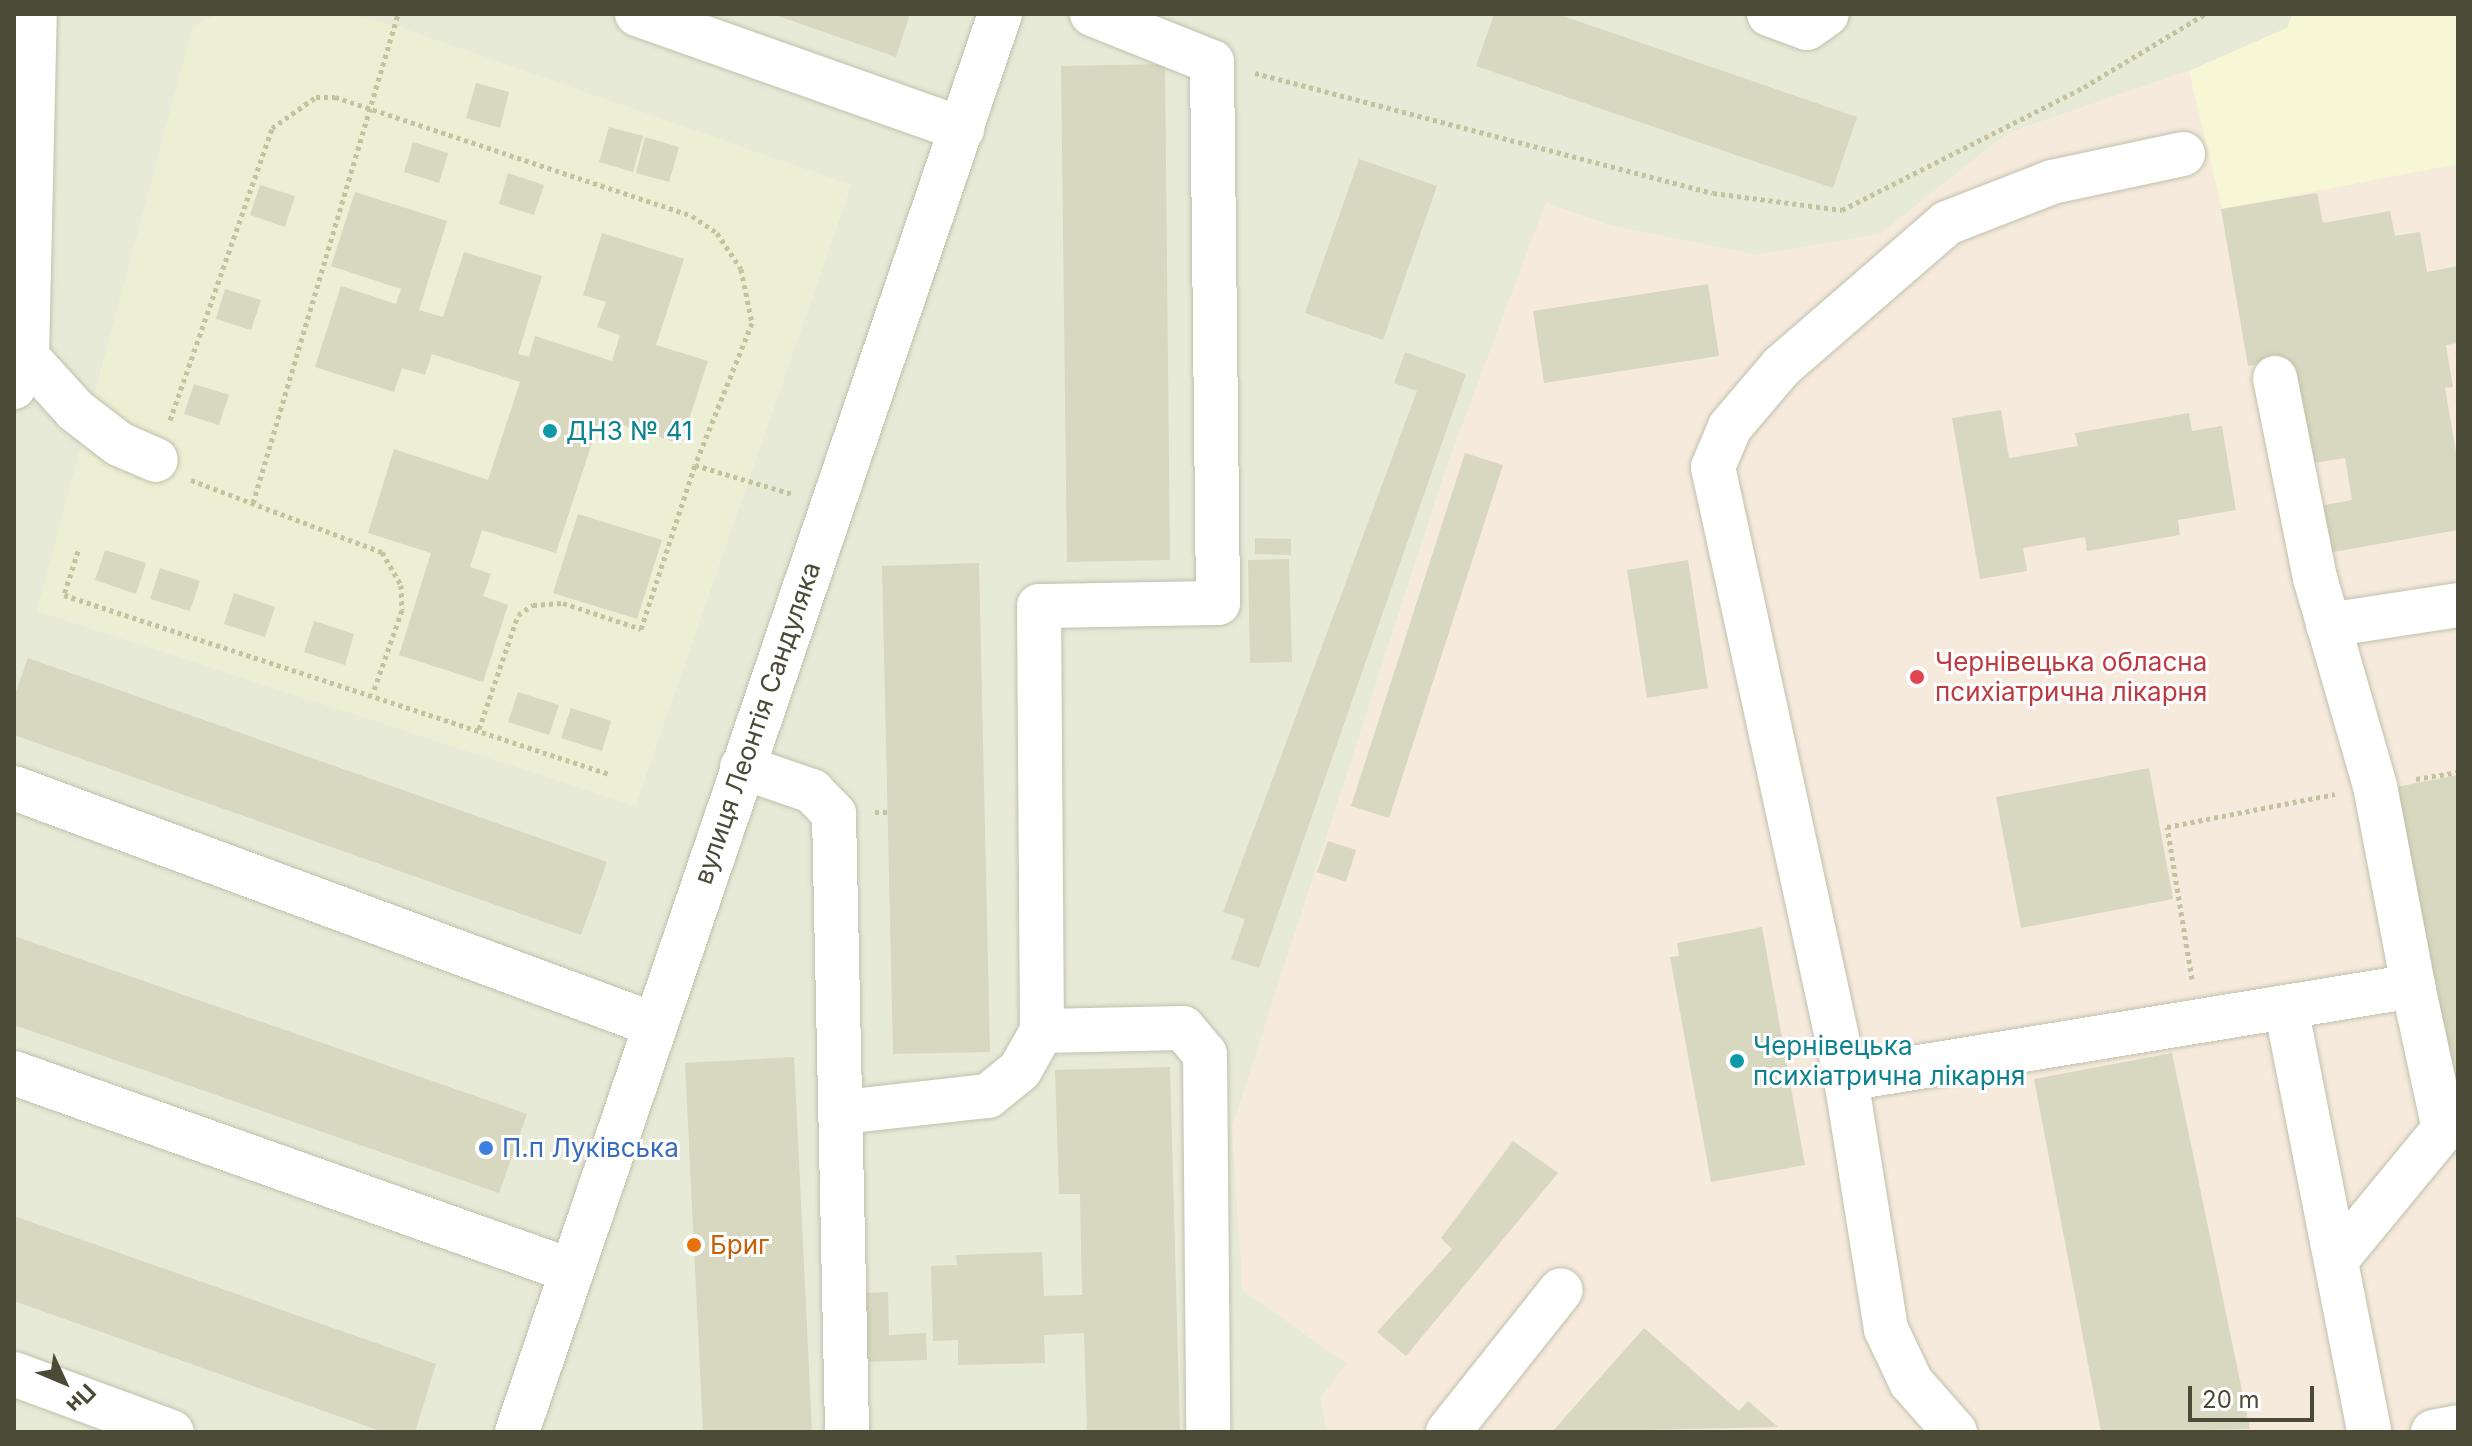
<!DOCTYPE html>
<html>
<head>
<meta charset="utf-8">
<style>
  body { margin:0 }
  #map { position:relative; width:2472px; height:1446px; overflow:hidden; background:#f4f5ea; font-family:Inter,sans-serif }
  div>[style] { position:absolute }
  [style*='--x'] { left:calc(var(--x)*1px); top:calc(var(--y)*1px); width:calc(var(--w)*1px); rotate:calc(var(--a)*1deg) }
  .residential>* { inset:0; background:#e8ead8 }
  .commercial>* { inset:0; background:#f7f6d5 }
  .education>* { inset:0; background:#ecefd4 }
  .medical>* { inset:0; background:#f6eadd }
  .building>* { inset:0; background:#d8d7bf }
  .path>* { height:5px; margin-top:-2.5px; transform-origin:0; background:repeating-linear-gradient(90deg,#c3c49d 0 4px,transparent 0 8px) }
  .roads { filter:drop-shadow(0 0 2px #c0c1ac) drop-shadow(0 0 2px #c0c1ac) }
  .minor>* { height:44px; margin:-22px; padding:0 22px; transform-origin:22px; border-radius:22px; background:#fff }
  .dots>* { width:22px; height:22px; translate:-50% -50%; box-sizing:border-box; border:4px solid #fff; border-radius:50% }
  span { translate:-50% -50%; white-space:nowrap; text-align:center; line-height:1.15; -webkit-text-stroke:6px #fff; paint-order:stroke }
  .culture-label { font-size:26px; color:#0d838f }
  .left { translate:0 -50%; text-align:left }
  .health-label { font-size:26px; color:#be3a42 }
  .street-label { font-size:26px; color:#4a4a37 }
  .shop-label { font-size:26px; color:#366cbe }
  .food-label { font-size:26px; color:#c56008 }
  .frame { position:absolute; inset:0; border:16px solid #4a4a37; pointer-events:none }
  .north { position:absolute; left:24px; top:1342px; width:80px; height:80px; -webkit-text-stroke:6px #fff; paint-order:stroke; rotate:134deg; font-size:22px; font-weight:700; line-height:32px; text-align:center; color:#4a4a37 }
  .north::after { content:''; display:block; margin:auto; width:28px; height:36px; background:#4a4a37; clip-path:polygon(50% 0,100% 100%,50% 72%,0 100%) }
  .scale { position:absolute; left:2188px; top:1386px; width:126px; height:36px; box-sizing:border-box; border:4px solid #4a4a37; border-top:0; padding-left:10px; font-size:24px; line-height:28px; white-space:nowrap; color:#4a4a37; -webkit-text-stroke:6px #fff; paint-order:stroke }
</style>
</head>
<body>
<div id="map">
  <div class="residential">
    <i style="clip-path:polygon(14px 14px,219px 14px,193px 27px,88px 420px,635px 806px,851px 185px,347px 14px,2293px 14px,2287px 28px,2189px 71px,2008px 133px,1880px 234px,1757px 255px,1611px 226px,1546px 203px,1447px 466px,1232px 1128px,1243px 1290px,1348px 1364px,1321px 1397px,1327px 1432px,14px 1432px)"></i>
  </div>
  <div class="commercial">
    <i style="clip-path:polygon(2293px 14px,2458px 14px,2458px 164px,2221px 209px,2189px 71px,2287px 28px)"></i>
  </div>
  <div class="education">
    <i style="clip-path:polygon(219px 14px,347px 14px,394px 25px,851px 185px,635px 806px,37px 611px,193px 26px)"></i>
  </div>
  <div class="medical">
    <i style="clip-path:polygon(2189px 71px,2222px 209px,2458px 164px,2458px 1432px,1327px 1432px,1321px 1397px,1347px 1364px,1243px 1290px,1232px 1128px,1447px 466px,1546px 203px,1611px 226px,1757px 255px,1880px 234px,2008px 133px)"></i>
  </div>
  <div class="building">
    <i style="clip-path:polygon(772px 14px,910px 14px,896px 57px)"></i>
    <i style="clip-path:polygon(1494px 14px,1557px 14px,1857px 117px,1833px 188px,1476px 66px)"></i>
    <i style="clip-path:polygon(1165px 64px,1170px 560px,1067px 562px,1061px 66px)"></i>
    <i style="clip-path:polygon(476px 83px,509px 92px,500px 128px,466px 118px)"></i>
    <i style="clip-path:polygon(609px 127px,643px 136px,633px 172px,599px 162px)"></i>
    <i style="clip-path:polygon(645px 137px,679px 147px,669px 182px,636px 173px)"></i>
    <i style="clip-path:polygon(413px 142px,448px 153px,439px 183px,404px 172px)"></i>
    <i style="clip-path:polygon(1359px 159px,1437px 186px,1383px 340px,1305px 313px)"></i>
    <i style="clip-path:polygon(508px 173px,544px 185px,534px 215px,499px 204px)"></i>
    <i style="clip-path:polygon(260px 185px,295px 196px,285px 227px,250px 215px)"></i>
    <i style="clip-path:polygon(355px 192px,447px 221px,419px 310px,443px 317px,464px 252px,542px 276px,518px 354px,529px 357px,535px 336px,612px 361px,620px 335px,597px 327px,606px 302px,583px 295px,602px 233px,684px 259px,656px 345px,708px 361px,681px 444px,600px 418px,556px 553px,482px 530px,470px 567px,491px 574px,483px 596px,508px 605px,483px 682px,399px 655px,431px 553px,368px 533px,394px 449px,488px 480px,520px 382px,432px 354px,425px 375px,402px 368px,394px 392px,315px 367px,341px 286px,396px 304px,401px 289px,331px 266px)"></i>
    <i style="clip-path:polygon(2317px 193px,2323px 223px,2390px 211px,2395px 236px,2420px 232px,2427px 272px,2458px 266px,2458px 343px,2446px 345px,2453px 387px,2445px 388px,2458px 463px,2458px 530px,2322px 554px,2314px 507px,2352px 500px,2345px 458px,2301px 465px,2284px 360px,2248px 366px,2221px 209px)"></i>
    <i style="clip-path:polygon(1708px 284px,1719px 356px,1544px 383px,1533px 311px)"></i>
    <i style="clip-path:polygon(225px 289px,261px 300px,251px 330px,216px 319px)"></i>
    <i style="clip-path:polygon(1405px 352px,1466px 374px,1259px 968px,1231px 959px,1245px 919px,1223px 912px,1417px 391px,1394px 383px)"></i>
    <i style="clip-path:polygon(194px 384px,229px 395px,219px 425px,184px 414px)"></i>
    <i style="clip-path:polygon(2001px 410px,2009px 458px,2078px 446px,2075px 433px,2189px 413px,2192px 431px,2222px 426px,2236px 510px,2178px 520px,2180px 535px,2087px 551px,2085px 537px,2023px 548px,2027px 571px,1980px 579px,1952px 418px)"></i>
    <i style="clip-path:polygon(1465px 453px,1503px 465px,1389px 818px,1351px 806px)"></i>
    <i style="clip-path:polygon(578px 514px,662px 540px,637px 619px,553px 593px)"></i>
    <i style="clip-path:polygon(1255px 538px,1291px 539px,1291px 555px,1255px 554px)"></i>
    <i style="clip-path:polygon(105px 550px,146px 563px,136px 594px,95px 580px)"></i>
    <i style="clip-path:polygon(1289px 559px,1292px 662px,1250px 663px,1248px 560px)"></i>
    <i style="clip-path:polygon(1688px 560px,1708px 688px,1647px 698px,1627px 570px)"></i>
    <i style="clip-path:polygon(979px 563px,990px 1052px,893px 1054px,882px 566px)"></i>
    <i style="clip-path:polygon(160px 568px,200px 581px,190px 611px,150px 599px)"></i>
    <i style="clip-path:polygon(234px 593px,275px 607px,265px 637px,224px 624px)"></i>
    <i style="clip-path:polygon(314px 621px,354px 634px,345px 665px,304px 652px)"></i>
    <i style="clip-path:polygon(28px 658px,607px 862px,581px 935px,14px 735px,14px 697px)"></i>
    <i style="clip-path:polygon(518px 692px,559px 705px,549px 735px,508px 722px)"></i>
    <i style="clip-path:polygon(571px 708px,611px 721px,602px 751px,561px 738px)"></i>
    <i style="clip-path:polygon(2149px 768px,2173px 899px,2021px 928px,1996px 797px)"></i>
    <i style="clip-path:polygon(2458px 775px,2458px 1094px,2457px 1094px,2396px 787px)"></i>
    <i style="clip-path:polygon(1328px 841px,1356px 850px,1346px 882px,1317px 872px)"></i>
    <i style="clip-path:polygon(1762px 927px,1805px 1165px,1711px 1182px,1670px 957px,1679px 956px,1677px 943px)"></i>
    <i style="clip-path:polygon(14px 936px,527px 1114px,499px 1193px,14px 1025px)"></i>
    <i style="clip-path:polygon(2172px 1053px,2250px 1429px,2101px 1432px,2034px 1079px)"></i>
    <i style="clip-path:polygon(794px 1057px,812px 1432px,703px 1432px,685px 1063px)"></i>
    <i style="clip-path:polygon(1170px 1067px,1180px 1432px,1087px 1432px,1084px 1333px,1044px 1335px,1045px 1363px,958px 1365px,958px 1340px,933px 1341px,931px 1266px,957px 1265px,956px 1255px,1042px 1252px,1044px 1296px,1082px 1295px,1080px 1194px,1059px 1194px,1055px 1070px)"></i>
    <i style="clip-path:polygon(1513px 1141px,1558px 1173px,1406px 1356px,1377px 1332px,1452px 1249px,1441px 1238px)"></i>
    <i style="clip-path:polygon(14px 1216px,436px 1364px,415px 1432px,383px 1432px,14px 1301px)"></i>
    <i style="clip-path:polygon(888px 1292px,889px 1335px,926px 1333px,927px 1360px,864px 1362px,862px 1293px)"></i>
    <i style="clip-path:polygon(1644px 1328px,1739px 1411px,1748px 1401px,1778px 1427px,1552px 1432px)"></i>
  </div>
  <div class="path">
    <i style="--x:1255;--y:73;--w:473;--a:14.7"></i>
    <i style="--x:1713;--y:193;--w:130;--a:7.5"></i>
    <i style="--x:1842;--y:210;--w:271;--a:-26.9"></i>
    <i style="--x:2084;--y:87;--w:141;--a:-31.1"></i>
    <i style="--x:170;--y:420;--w:309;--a:-70.7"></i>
    <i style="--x:272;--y:128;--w:54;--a:-35.2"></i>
    <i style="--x:316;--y:97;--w:19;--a:0"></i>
    <i style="--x:335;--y:97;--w:376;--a:18.4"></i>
    <i style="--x:692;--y:216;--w:30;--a:34"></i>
    <i style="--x:717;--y:233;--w:43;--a:56.3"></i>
    <i style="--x:741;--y:269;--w:55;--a:78.5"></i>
    <i style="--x:752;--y:323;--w:153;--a:111.9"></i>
    <i style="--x:695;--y:465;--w:101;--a:16.6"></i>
    <i style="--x:191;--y:480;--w:204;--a:20.7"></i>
    <i style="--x:382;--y:552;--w:38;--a:60"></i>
    <i style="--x:401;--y:585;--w:25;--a:88"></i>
    <i style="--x:402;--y:610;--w:88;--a:109.3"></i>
    <i style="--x:253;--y:503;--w:510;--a:-73.48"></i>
    <i style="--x:78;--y:551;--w:46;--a:107.7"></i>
    <i style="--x:64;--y:595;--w:574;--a:18.18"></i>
    <i style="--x:479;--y:729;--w:120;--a:-71.1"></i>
    <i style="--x:518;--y:615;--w:18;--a:-34"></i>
    <i style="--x:533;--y:605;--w:30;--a:-4"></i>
    <i style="--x:563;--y:603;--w:82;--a:18.4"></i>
    <i style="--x:641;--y:629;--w:173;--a:-71.8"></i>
    <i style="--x:2416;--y:779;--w:43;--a:-9.5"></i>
    <i style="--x:875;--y:812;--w:12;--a:0"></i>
    <i style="--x:2192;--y:979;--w:154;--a:-99.3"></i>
    <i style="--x:2167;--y:827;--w:171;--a:-11.1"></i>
  </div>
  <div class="roads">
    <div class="minor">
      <i style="--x:637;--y:14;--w:345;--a:19.5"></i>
      <i style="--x:1092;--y:14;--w:129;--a:21.8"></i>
      <i style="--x:1212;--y:62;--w:541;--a:89.36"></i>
      <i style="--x:1218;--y:603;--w:179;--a:179"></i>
      <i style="--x:1039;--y:606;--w:425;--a:89.6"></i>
      <i style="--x:1042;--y:1031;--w:141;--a:-1.2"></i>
      <i style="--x:1183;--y:1028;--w:34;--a:50"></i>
      <i style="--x:1205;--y:1054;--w:378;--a:89.5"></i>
      <i style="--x:1769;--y:14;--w:40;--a:20.2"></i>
      <i style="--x:1807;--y:28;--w:24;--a:-35"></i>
      <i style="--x:27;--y:357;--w:72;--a:47.8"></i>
      <i style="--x:75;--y:410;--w:56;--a:37.7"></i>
      <i style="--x:119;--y:444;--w:40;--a:23.4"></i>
      <i style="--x:2275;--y:378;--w:204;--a:78.7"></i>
      <i style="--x:2315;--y:578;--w:216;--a:73.9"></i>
      <i style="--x:2375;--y:786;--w:204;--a:79.2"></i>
      <i style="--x:14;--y:387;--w:33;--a:-67"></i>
      <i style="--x:27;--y:357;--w:343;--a:-88.7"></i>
      <i style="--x:2328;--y:625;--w:132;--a:-8.7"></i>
      <i style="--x:742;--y:767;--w:74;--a:18.9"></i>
      <i style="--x:812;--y:791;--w:32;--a:46"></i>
      <i style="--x:834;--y:814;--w:618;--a:88.79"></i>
      <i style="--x:14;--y:788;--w:683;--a:20.29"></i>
      <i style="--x:2286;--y:1007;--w:433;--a:78.9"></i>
      <i style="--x:14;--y:1073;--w:592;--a:19.54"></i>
      <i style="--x:1846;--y:1079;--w:575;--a:-9.31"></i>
      <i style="--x:2413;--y:986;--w:146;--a:77.8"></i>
      <i style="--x:2444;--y:1129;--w:14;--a:-8"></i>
      <i style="--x:843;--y:1112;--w:146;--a:-6.3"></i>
      <i style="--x:988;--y:1096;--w:41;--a:-39.1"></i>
      <i style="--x:1020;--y:1070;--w:45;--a:-60.6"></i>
      <i style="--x:2336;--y:1260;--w:170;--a:-50.5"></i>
      <i style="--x:14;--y:1374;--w:168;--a:20.2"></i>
      <i style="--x:517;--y:1432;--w:1498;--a:-71.19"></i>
      <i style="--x:1448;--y:1432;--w:181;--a:-51.5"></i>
      <i style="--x:1955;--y:1432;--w:67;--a:-131.3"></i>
      <i style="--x:1911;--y:1382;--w:59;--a:-115.3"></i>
      <i style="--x:1886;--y:1329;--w:253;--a:-99.1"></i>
      <i style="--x:1846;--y:1079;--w:626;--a:-102.26"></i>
      <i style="--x:1713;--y:467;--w:43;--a:-67"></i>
      <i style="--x:1730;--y:427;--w:80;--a:-49.6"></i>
      <i style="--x:1782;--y:366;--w:218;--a:-40.9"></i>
      <i style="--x:1947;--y:223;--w:113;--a:-21.3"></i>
      <i style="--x:2052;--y:182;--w:134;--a:-12.1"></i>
      <i style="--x:2433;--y:1432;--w:25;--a:-11"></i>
    </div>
  </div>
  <div class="dots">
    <i style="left:550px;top:431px;background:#0f9aa8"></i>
    <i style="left:1917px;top:677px;background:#e0444e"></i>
    <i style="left:1737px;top:1061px;background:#0f9aa8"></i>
    <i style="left:486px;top:1148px;background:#3f7fe0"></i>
    <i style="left:694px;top:1245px;background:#e8710a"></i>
  </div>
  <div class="culture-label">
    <span class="left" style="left:566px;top:431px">ДНЗ № 41</span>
    <span class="left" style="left:1753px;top:1061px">Чернівецька<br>психіатрична лікарня</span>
  </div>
  <div class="health-label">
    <span class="left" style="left:1935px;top:677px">Чернівецька обласна<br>психіатрична лікарня</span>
  </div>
  <div class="street-label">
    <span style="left:757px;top:723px;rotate:-71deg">вулиця Леонтія Сандуляка</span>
  </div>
  <div class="shop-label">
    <span class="left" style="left:502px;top:1148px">П.п Луківська</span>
  </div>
  <div class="food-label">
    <span class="left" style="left:710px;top:1245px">Бриг</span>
  </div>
  <div class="frame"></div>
  <div class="north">Пн</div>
  <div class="scale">20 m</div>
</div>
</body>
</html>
